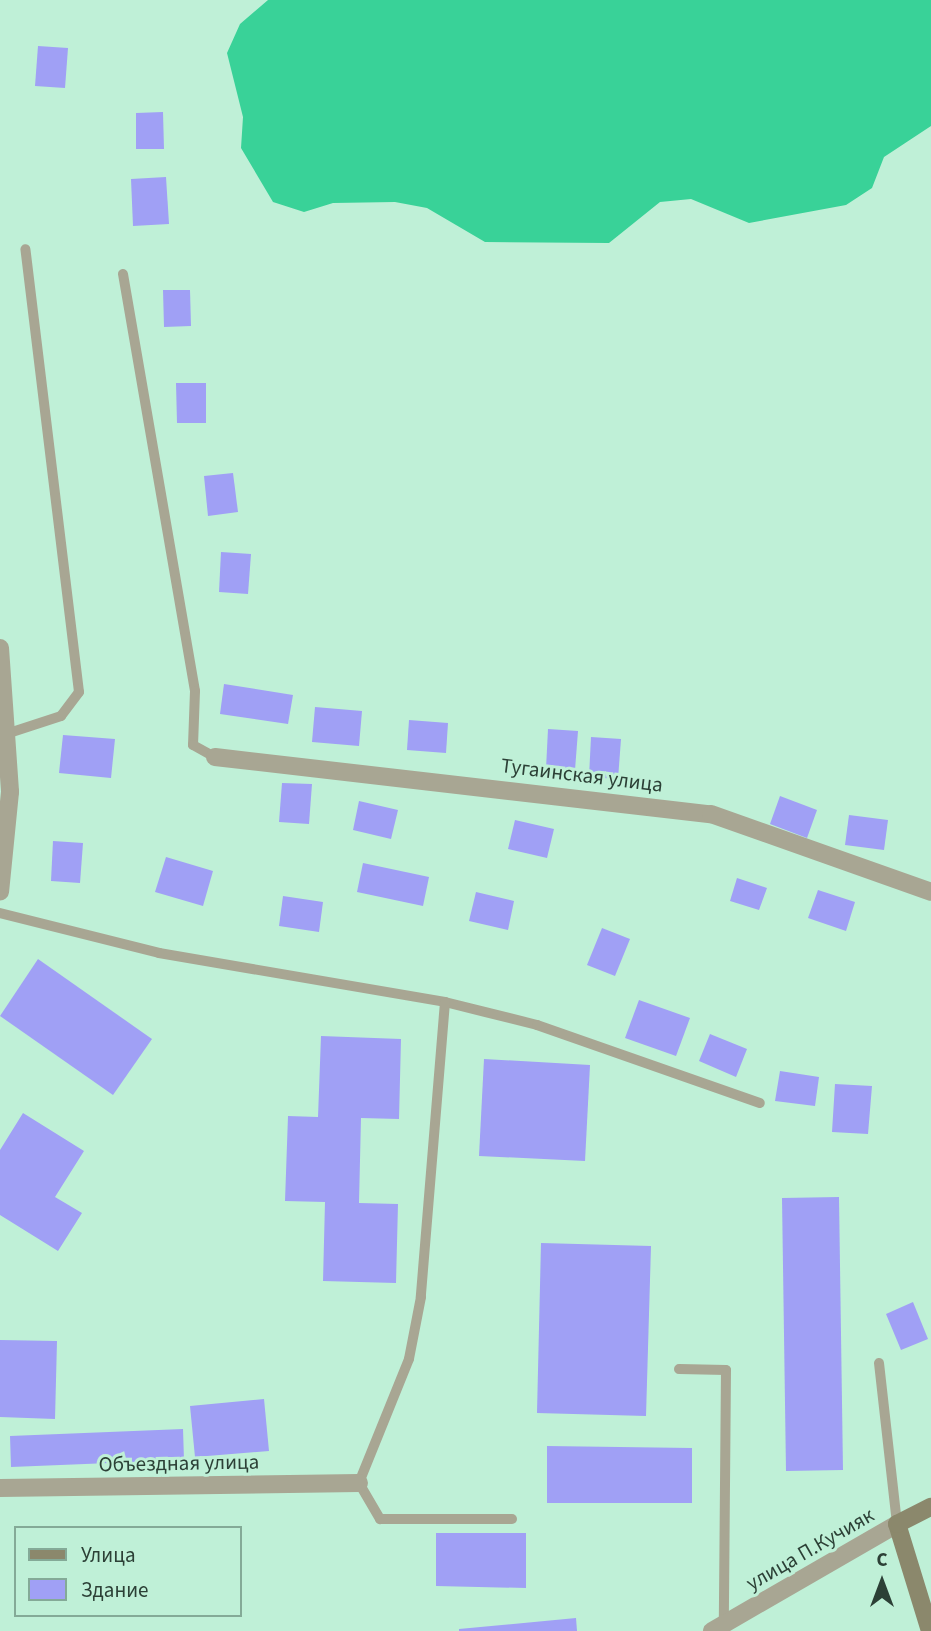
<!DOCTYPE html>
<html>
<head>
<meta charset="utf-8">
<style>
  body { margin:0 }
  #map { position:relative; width:931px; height:1631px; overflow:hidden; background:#bff0d7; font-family:"Source Sans 3",sans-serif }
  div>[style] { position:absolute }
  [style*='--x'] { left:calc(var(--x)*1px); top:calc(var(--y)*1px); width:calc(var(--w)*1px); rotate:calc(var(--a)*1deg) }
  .forest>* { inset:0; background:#39d298 }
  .building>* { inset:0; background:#a0a0f5 }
  .lane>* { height:10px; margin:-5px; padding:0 5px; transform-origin:5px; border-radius:5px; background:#a8a693 }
  .street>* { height:18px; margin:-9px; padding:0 9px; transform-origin:9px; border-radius:9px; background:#a8a693 }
  .secondary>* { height:18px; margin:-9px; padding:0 9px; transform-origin:9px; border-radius:9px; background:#8b886c }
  span { translate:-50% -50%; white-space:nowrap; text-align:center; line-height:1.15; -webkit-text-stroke:6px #bff0d7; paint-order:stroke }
  .street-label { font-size:21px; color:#2c4036 }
  .legend { position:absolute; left:14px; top:1526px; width:228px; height:91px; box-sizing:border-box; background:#bff0d7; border:2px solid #84aa97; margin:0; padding:9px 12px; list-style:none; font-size:21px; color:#2c4036 }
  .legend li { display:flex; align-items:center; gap:14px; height:35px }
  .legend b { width:35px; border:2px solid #84aa97 }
  .north { position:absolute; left:847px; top:1547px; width:70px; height:70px; -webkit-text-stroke:5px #bff0d7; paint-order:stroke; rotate:0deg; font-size:19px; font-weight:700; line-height:28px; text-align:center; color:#2c4036 }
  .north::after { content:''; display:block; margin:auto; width:24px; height:32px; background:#2c4036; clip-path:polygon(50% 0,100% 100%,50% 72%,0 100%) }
</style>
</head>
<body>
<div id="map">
  <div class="forest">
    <i style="clip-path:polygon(268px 0,931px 0,931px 126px,884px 157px,872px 188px,846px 205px,749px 223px,691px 199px,660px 202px,609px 243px,485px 242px,427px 208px,395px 202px,333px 203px,304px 212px,273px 202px,241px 148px,243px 117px,227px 53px,240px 24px)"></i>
  </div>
  <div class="building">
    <i style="clip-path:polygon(38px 46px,68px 48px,65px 88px,35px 86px)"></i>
    <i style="clip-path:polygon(163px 112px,164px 149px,136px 149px,136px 113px)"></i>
    <i style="clip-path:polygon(166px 177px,169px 224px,133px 226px,131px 179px)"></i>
    <i style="clip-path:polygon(163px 290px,190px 290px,191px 326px,164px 327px)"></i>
    <i style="clip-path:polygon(176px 383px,206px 383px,206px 423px,177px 423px)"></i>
    <i style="clip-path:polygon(233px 473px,238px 512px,208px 516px,204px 476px)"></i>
    <i style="clip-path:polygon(221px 552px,251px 554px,248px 594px,219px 592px)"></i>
    <i style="clip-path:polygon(224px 684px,293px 695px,288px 724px,220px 714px)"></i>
    <i style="clip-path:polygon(315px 707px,362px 711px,359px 746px,312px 742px)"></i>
    <i style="clip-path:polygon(409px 720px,448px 723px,446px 753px,407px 750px)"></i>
    <i style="clip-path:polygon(548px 729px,578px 731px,575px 770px,546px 769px)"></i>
    <i style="clip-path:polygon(63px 735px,115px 739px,111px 778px,59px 773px)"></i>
    <i style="clip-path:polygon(591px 737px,621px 739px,618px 779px,589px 777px)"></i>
    <i style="clip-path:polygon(282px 783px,312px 784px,309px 824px,279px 822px)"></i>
    <i style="clip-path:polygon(780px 796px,817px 810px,807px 838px,770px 824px)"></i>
    <i style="clip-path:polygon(359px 801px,398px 810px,391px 839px,353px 830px)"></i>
    <i style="clip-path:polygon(849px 815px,888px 820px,884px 850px,845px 845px)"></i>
    <i style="clip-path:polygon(515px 820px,554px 829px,547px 858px,508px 849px)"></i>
    <i style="clip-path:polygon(53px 841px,83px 843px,80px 883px,51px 881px)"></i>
    <i style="clip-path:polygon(166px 857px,213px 871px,203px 906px,155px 892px)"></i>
    <i style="clip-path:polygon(363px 863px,429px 877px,423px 906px,357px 892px)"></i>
    <i style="clip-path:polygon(737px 878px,767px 888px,759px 910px,730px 901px)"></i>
    <i style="clip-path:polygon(818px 890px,855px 902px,846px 931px,808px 918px)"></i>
    <i style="clip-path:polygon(476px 892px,514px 901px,508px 930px,469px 921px)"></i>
    <i style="clip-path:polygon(283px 896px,323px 902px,319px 932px,279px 926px)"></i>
    <i style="clip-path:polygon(602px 928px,630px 939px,615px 976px,587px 965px)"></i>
    <i style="clip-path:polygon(38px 959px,152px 1039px,113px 1095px,0 1016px)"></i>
    <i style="clip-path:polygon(639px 1000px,690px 1018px,676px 1056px,625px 1038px)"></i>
    <i style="clip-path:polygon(710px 1034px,747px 1049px,736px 1077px,699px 1061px)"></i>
    <i style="clip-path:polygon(321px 1036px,401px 1039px,399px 1119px,361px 1118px,359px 1203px,398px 1204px,396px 1283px,323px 1281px,325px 1202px,285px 1201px,288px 1116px,318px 1117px)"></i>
    <i style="clip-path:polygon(484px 1059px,590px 1065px,585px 1161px,479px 1156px)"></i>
    <i style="clip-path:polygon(780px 1071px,819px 1077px,815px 1106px,775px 1101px)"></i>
    <i style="clip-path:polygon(835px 1084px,872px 1086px,868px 1134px,832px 1132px)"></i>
    <i style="clip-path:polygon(23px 1113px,84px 1151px,55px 1197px,82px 1213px,58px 1251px,0 1215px,0 1150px)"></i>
    <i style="clip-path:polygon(839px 1197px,843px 1470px,786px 1471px,782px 1198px)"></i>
    <i style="clip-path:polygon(541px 1243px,651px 1246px,646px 1416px,537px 1413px)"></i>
    <i style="clip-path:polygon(913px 1302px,928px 1339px,901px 1350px,886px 1314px)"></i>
    <i style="clip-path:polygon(0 1340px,57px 1341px,55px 1419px,0 1417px)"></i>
    <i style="clip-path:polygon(264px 1399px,269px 1451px,195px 1457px,190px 1406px)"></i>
    <i style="clip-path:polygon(183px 1429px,184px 1460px,11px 1467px,10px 1436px)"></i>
    <i style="clip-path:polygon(547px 1446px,692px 1448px,692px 1503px,547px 1503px)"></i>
    <i style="clip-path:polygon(436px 1533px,526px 1533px,526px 1588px,436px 1586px)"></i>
    <i style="clip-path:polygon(576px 1618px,577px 1631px,459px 1631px,459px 1629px)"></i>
  </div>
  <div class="lane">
    <i style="--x:123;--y:274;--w:423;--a:80.2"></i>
    <i style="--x:195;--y:691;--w:54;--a:92.1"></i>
    <i style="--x:193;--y:745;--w:25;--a:29"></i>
    <i style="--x:6;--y:734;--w:58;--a:-18.1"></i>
    <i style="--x:61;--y:716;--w:30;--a:-53"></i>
    <i style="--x:79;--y:692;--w:446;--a:-96.9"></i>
    <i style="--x:0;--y:913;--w:164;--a:14.1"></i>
    <i style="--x:159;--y:953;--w:290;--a:9.7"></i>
    <i style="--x:445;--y:1002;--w:95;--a:14"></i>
    <i style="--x:537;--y:1025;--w:236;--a:19.3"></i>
    <i style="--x:445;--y:1002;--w:296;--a:94.7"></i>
    <i style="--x:421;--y:1297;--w:63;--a:101"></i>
    <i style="--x:409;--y:1359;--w:134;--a:112"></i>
    <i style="--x:359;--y:1483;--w:42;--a:59.7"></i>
    <i style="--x:380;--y:1519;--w:132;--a:0"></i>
    <i style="--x:879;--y:1363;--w:162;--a:83.6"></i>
    <i style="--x:679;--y:1369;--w:47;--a:1.2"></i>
    <i style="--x:726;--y:1370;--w:254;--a:90.5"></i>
  </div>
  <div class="street">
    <i style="--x:0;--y:648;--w:144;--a:86"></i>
    <i style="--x:10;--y:792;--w:100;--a:95.7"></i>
    <i style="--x:215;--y:757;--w:499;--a:6.6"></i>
    <i style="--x:711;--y:814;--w:233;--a:19.5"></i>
    <i style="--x:0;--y:1488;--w:359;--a:-0.8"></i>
    <i style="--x:712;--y:1631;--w:214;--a:-30"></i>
  </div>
  <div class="secondary">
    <i style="--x:930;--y:1631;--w:112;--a:-107.1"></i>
    <i style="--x:897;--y:1524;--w:38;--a:-27"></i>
  </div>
  <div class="street-label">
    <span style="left:582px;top:775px;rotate:7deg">Тугаинская улица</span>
    <span style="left:179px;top:1463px;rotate:-1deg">Объездная улица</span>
    <span style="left:810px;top:1549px;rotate:-30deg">улица П.Кучияк</span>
  </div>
  <ul class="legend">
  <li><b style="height:9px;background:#8b886c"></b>Улица</li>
  <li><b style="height:19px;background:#a0a0f5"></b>Здание</li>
  </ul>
  <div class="north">С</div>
</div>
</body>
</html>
